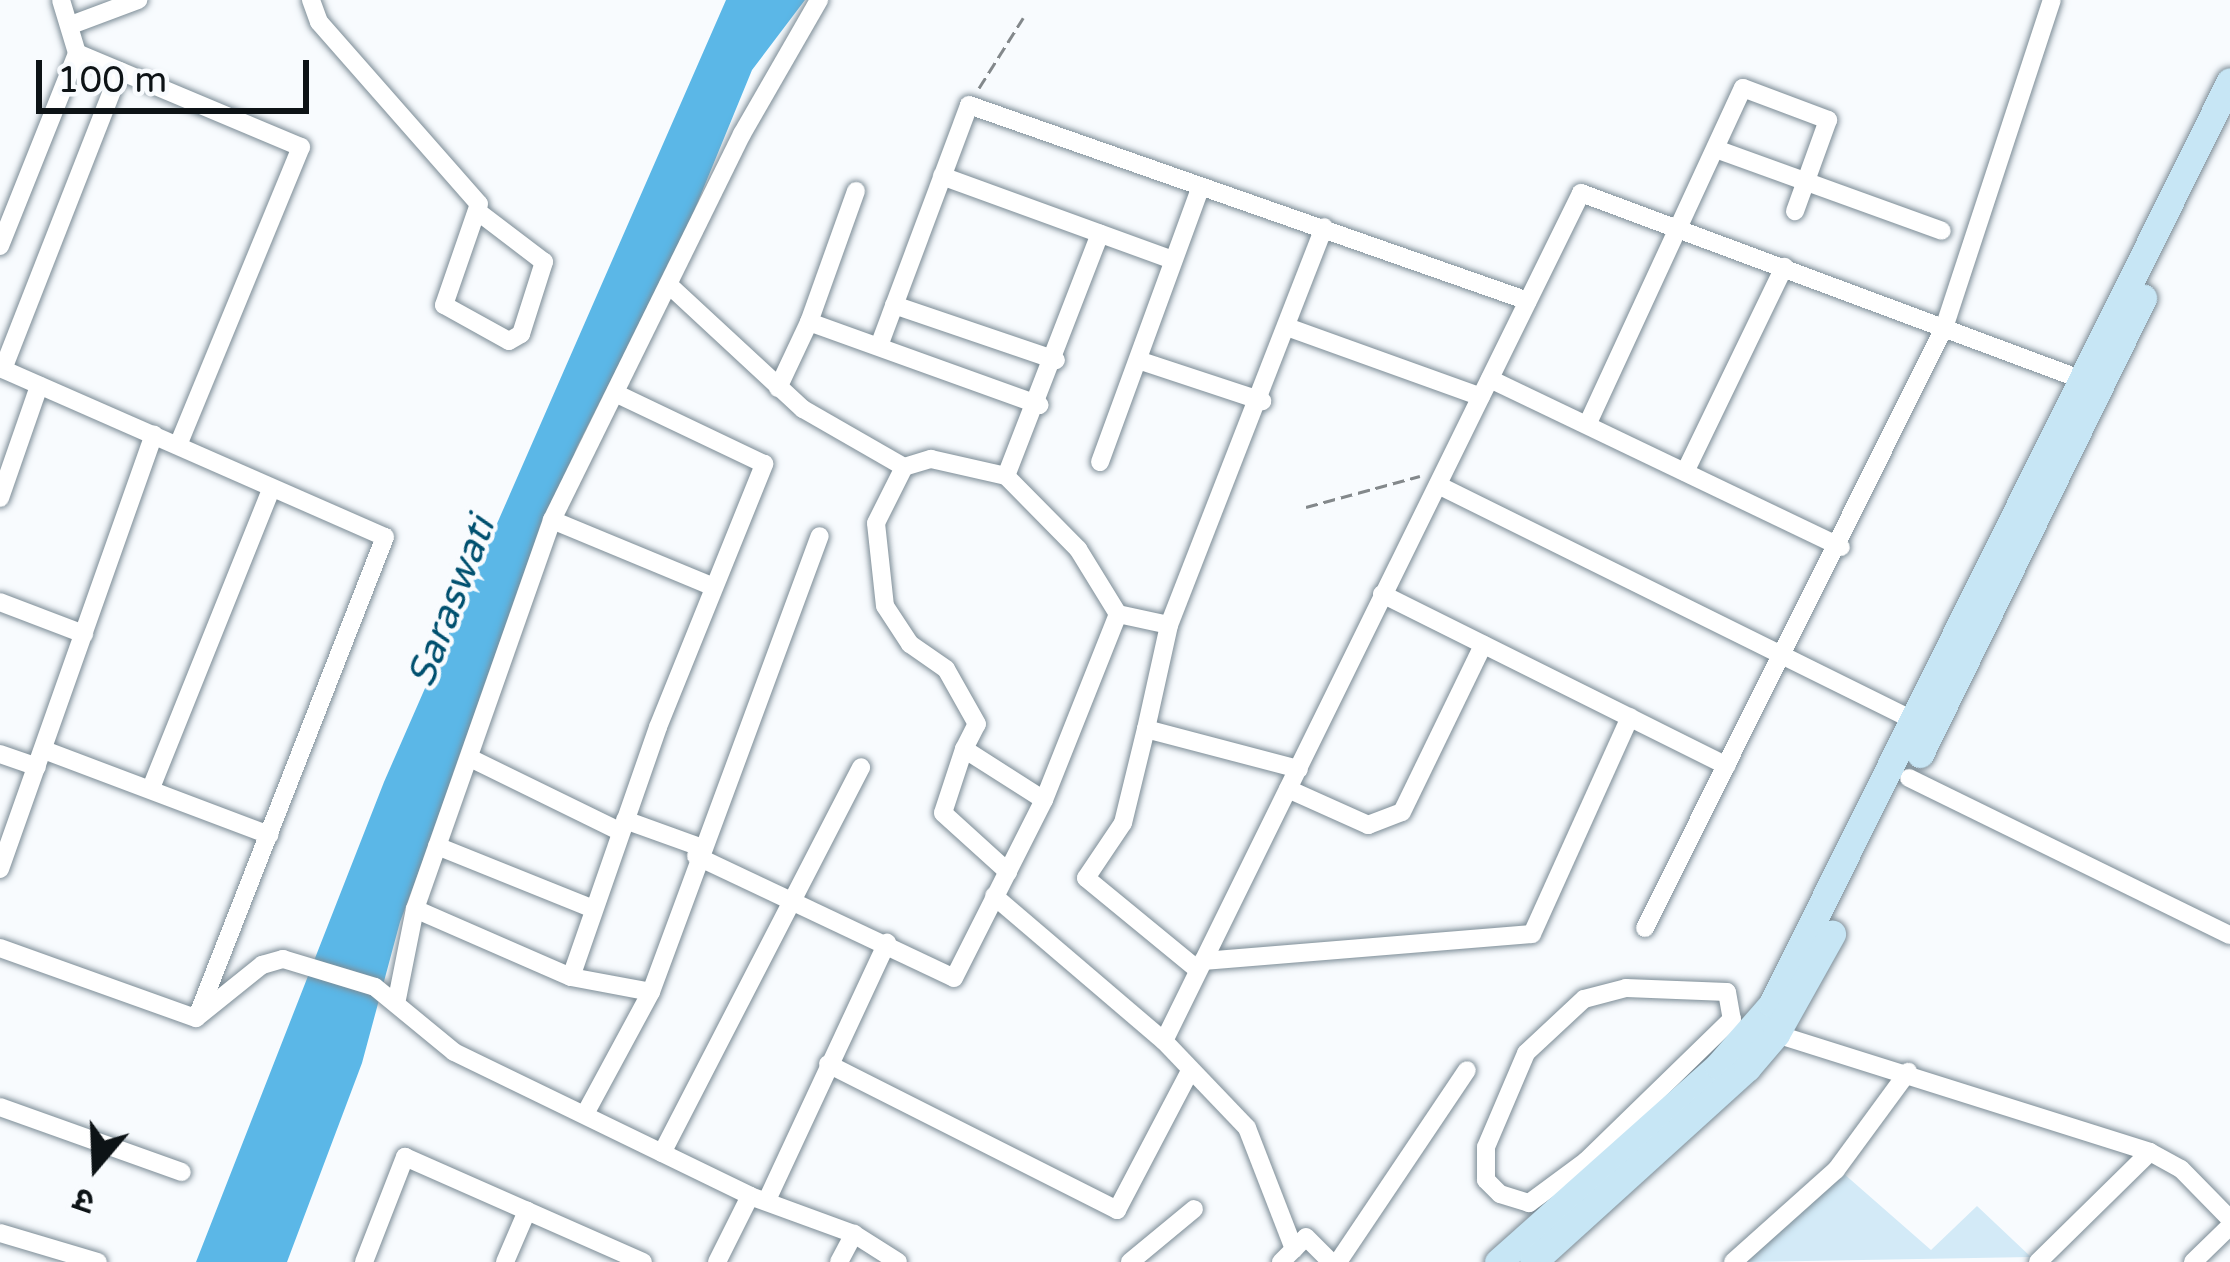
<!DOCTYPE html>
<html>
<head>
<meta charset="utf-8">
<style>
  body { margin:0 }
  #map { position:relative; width:2230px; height:1262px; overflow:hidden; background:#f8fbfe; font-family:"Varela Round","Noto Sans Devanagari",sans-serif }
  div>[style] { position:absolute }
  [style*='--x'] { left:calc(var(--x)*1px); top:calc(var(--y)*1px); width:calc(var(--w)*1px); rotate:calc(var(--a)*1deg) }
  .green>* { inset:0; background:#d3eaf7 }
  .water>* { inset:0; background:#5bb7e7 }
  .path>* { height:3px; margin-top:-1.5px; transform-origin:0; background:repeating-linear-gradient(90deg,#83888b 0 12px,transparent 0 18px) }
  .roads { filter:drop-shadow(0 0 3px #7c8c96) drop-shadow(0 0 3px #7c8c96) }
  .street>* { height:18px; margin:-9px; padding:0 9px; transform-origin:9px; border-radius:9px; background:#fff }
  .secondary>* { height:27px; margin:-13.5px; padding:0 13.5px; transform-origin:13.5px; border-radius:13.5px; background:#c7e6f5 }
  span { translate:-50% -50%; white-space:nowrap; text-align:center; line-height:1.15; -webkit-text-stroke:9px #f8fbfe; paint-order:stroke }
  .water-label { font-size:39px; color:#00506f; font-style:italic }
  .north { position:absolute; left:36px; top:1106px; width:120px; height:120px; -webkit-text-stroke:9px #f8fbfe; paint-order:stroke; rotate:199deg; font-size:33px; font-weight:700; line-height:48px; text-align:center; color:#0d1316 }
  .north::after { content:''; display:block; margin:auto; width:42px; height:54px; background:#0d1316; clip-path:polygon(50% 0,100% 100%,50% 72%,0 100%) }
  .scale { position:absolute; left:36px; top:60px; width:273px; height:54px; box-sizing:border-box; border:6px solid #0d1316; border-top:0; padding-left:15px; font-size:36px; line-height:42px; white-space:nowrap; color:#0d1316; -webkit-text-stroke:9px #f8fbfe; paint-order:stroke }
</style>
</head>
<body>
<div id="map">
  <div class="green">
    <i style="clip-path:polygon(1843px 1173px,1931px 1250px,1977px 1206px,2031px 1257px,1746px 1262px)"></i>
  </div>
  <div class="water">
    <i style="clip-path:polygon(726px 0,805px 0,752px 70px,683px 238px,577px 447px,400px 922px,362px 1063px,287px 1262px,196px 1262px,384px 782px)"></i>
  </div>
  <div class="path">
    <i style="--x:979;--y:88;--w:83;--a:-57.8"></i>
    <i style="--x:1306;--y:507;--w:118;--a:-15.2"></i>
  </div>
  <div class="roads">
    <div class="street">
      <i style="--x:311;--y:0;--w:23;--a:70"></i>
      <i style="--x:319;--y:22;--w:242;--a:48.7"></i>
      <i style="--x:479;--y:204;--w:107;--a:109.1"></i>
      <i style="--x:444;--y:305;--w:74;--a:29"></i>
      <i style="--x:509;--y:341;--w:14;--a:-30"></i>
      <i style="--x:521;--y:334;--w:76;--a:-72.3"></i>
      <i style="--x:544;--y:262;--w:79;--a:-142.7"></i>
      <i style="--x:71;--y:25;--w:72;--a:-20.5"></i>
      <i style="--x:77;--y:53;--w:243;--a:22.8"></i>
      <i style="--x:301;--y:147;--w:320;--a:112.4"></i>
      <i style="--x:1716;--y:149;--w:240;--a:19.9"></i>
      <i style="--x:942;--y:176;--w:246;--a:20"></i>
      <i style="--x:856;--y:191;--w:139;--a:109.7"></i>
      <i style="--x:809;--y:322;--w:245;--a:19.8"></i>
      <i style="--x:0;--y:246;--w:208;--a:-68.2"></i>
      <i style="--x:77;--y:53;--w:55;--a:-106.8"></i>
      <i style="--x:669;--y:285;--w:183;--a:42.8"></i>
      <i style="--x:803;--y:409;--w:116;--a:29.9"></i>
      <i style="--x:894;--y:305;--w:171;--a:18.8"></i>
      <i style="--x:1287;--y:327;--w:206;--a:19.8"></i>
      <i style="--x:879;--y:346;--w:257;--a:-69.5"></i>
      <i style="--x:969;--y:105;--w:592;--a:19.32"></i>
      <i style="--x:1138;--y:360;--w:131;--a:18.3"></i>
      <i style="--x:0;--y:368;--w:420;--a:23.7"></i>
      <i style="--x:385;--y:537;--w:516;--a:111.39"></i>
      <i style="--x:3;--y:369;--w:320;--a:-68.6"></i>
      <i style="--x:1490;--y:379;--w:389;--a:25.6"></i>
      <i style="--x:778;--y:388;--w:73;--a:-64.8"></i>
      <i style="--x:1588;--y:423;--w:369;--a:-65.2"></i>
      <i style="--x:1743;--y:88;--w:91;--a:20.6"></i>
      <i style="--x:1828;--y:120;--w:97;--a:109.9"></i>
      <i style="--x:1100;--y:462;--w:289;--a:-69.9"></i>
      <i style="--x:1685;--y:472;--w:228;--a:-64.2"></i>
      <i style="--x:1006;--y:476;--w:260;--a:-68.8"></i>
      <i style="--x:1438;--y:485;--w:541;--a:26.33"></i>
      <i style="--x:0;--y:498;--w:119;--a:-70.8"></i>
      <i style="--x:552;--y:520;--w:175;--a:22.5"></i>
      <i style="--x:1382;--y:594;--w:385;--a:26.5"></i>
      <i style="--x:0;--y:602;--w:90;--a:20.9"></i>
      <i style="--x:1146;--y:729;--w:107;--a:-77.5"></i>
      <i style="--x:1169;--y:625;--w:427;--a:-68.7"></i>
      <i style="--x:964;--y:749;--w:67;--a:108.2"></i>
      <i style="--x:943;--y:813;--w:88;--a:42.2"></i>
      <i style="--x:44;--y:750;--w:241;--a:20.7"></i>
      <i style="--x:0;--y:754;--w:39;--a:19"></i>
      <i style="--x:470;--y:758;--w:168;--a:26.1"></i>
      <i style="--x:1909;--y:778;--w:357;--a:26.1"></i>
      <i style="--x:151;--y:788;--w:322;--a:-68.1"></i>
      <i style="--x:1288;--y:789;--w:88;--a:24.2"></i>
      <i style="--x:1368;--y:825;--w:36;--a:-21"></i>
      <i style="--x:1402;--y:812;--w:186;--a:-64.1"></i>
      <i style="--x:1044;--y:800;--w:200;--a:-68.3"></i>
      <i style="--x:625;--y:820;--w:80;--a:19.8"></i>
      <i style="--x:437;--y:846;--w:169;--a:21.9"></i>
      <i style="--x:696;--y:856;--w:285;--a:25.3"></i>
      <i style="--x:954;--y:978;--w:199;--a:-63.2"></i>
      <i style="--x:1044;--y:800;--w:95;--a:-147.5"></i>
      <i style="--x:964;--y:749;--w:28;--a:-63"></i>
      <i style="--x:977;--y:724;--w:63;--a:-119.4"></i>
      <i style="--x:946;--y:669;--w:44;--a:-145.2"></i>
      <i style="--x:910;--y:644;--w:45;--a:-123.3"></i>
      <i style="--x:885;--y:606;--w:83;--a:-96.2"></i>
      <i style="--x:876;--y:523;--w:63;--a:-63.4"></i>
      <i style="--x:904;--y:467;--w:28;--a:-17"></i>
      <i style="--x:931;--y:459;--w:77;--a:12.8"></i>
      <i style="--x:1006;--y:476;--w:103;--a:45.4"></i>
      <i style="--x:1078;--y:549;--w:76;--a:58.4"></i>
      <i style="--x:1118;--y:614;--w:52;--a:12.2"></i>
      <i style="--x:0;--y:869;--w:461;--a:-70.5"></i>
      <i style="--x:994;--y:896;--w:223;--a:40.5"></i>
      <i style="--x:1164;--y:1041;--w:120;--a:46.3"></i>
      <i style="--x:1247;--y:1128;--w:130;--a:68.8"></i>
      <i style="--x:415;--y:909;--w:170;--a:23.6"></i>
      <i style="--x:571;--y:977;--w:81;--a:10.6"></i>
      <i style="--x:1645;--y:928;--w:670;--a:-63.51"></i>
      <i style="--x:1944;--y:328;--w:345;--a:-71.8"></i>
      <i style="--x:0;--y:948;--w:208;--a:19.7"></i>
      <i style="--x:196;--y:1018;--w:85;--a:-38.8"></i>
      <i style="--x:262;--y:965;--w:22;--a:-16"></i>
      <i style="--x:283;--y:959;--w:96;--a:16.9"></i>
      <i style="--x:375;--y:987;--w:102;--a:39.4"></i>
      <i style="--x:454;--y:1052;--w:329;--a:25.9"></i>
      <i style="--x:750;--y:1196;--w:111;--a:20.1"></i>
      <i style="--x:854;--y:1234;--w:52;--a:32.5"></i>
      <i style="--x:1203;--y:961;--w:330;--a:-4.7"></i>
      <i style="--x:1532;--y:934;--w:238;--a:-65.7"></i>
      <i style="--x:1198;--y:970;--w:145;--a:-140.6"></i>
      <i style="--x:1086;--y:878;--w:66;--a:-56.1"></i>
      <i style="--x:1123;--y:823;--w:97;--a:-76.3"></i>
      <i style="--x:1146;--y:729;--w:158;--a:14.7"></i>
      <i style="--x:571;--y:977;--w:265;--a:-70.8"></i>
      <i style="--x:658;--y:727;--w:284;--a:-68"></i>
      <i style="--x:764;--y:464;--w:163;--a:-154.5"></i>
      <i style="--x:397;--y:999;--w:92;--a:-78.7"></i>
      <i style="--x:415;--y:909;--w:412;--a:-70.6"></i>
      <i style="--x:552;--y:520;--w:430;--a:-63.8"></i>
      <i style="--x:742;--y:134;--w:155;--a:-60.1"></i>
      <i style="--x:1776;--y:1034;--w:392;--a:17.5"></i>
      <i style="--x:2150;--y:1152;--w:35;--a:29"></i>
      <i style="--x:2181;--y:1169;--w:70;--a:45.6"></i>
      <i style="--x:1164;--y:1041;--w:945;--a:-63.81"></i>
      <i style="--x:1581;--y:193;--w:533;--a:20.44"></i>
      <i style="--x:828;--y:1064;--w:324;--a:26.8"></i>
      <i style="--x:1117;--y:1210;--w:157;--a:-62.3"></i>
      <i style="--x:0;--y:1107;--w:193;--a:19.7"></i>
      <i style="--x:585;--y:1114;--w:139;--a:-61.6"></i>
      <i style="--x:651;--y:992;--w:486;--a:-69.7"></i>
      <i style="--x:662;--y:1153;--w:434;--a:-62.7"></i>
      <i style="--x:1586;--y:1161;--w:71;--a:143.6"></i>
      <i style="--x:1529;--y:1203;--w:30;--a:-163"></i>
      <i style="--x:1500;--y:1194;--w:20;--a:-135"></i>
      <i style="--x:1486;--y:1180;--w:33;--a:-90"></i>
      <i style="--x:1486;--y:1147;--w:102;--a:-66.9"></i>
      <i style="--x:1526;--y:1053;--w:79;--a:-43"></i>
      <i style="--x:1584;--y:999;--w:43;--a:-14.7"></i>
      <i style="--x:1626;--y:988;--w:101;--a:2.3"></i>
      <i style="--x:1727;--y:992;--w:27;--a:80"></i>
      <i style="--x:1732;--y:1019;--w:204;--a:135.8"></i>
      <i style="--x:1586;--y:1161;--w:16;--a:52"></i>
      <i style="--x:767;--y:1200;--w:284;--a:-65"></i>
      <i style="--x:0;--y:1233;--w:102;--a:16.5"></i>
      <i style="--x:364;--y:1262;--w:113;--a:-68.7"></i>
      <i style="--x:405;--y:1157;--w:260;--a:23.8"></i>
      <i style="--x:505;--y:1262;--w:56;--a:-66.7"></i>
      <i style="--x:717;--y:1262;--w:74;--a:-63.4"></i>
      <i style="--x:839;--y:1262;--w:32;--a:-62"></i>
      <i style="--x:1130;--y:1262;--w:83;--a:-39.6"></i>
      <i style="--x:1281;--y:1262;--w:35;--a:-45"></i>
      <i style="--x:1306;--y:1237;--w:35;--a:45"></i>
      <i style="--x:1338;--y:1262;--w:231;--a:-56.1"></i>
      <i style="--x:1733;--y:1262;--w:138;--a:-41.8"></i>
      <i style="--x:1836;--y:1170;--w:122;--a:-53.7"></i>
      <i style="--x:2038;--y:1262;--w:157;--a:-44.5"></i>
      <i style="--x:2193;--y:1262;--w:52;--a:-44.2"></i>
    </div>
    <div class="secondary">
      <i style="--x:1920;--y:754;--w:508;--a:-63.94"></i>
      <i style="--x:1498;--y:1262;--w:295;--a:-41.7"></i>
      <i style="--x:1718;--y:1066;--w:82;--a:-48.9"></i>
      <i style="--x:1772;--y:1004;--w:1030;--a:-63.61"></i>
      <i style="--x:1533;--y:1262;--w:289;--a:-42.2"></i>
      <i style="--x:1747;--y:1068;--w:45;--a:-49.5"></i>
      <i style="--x:1776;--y:1034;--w:115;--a:-60.8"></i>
    </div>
  </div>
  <div class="water-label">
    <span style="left:452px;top:602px;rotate:-69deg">Saraswati</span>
  </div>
  <div class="north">उ</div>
  <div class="scale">100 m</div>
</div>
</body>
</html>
